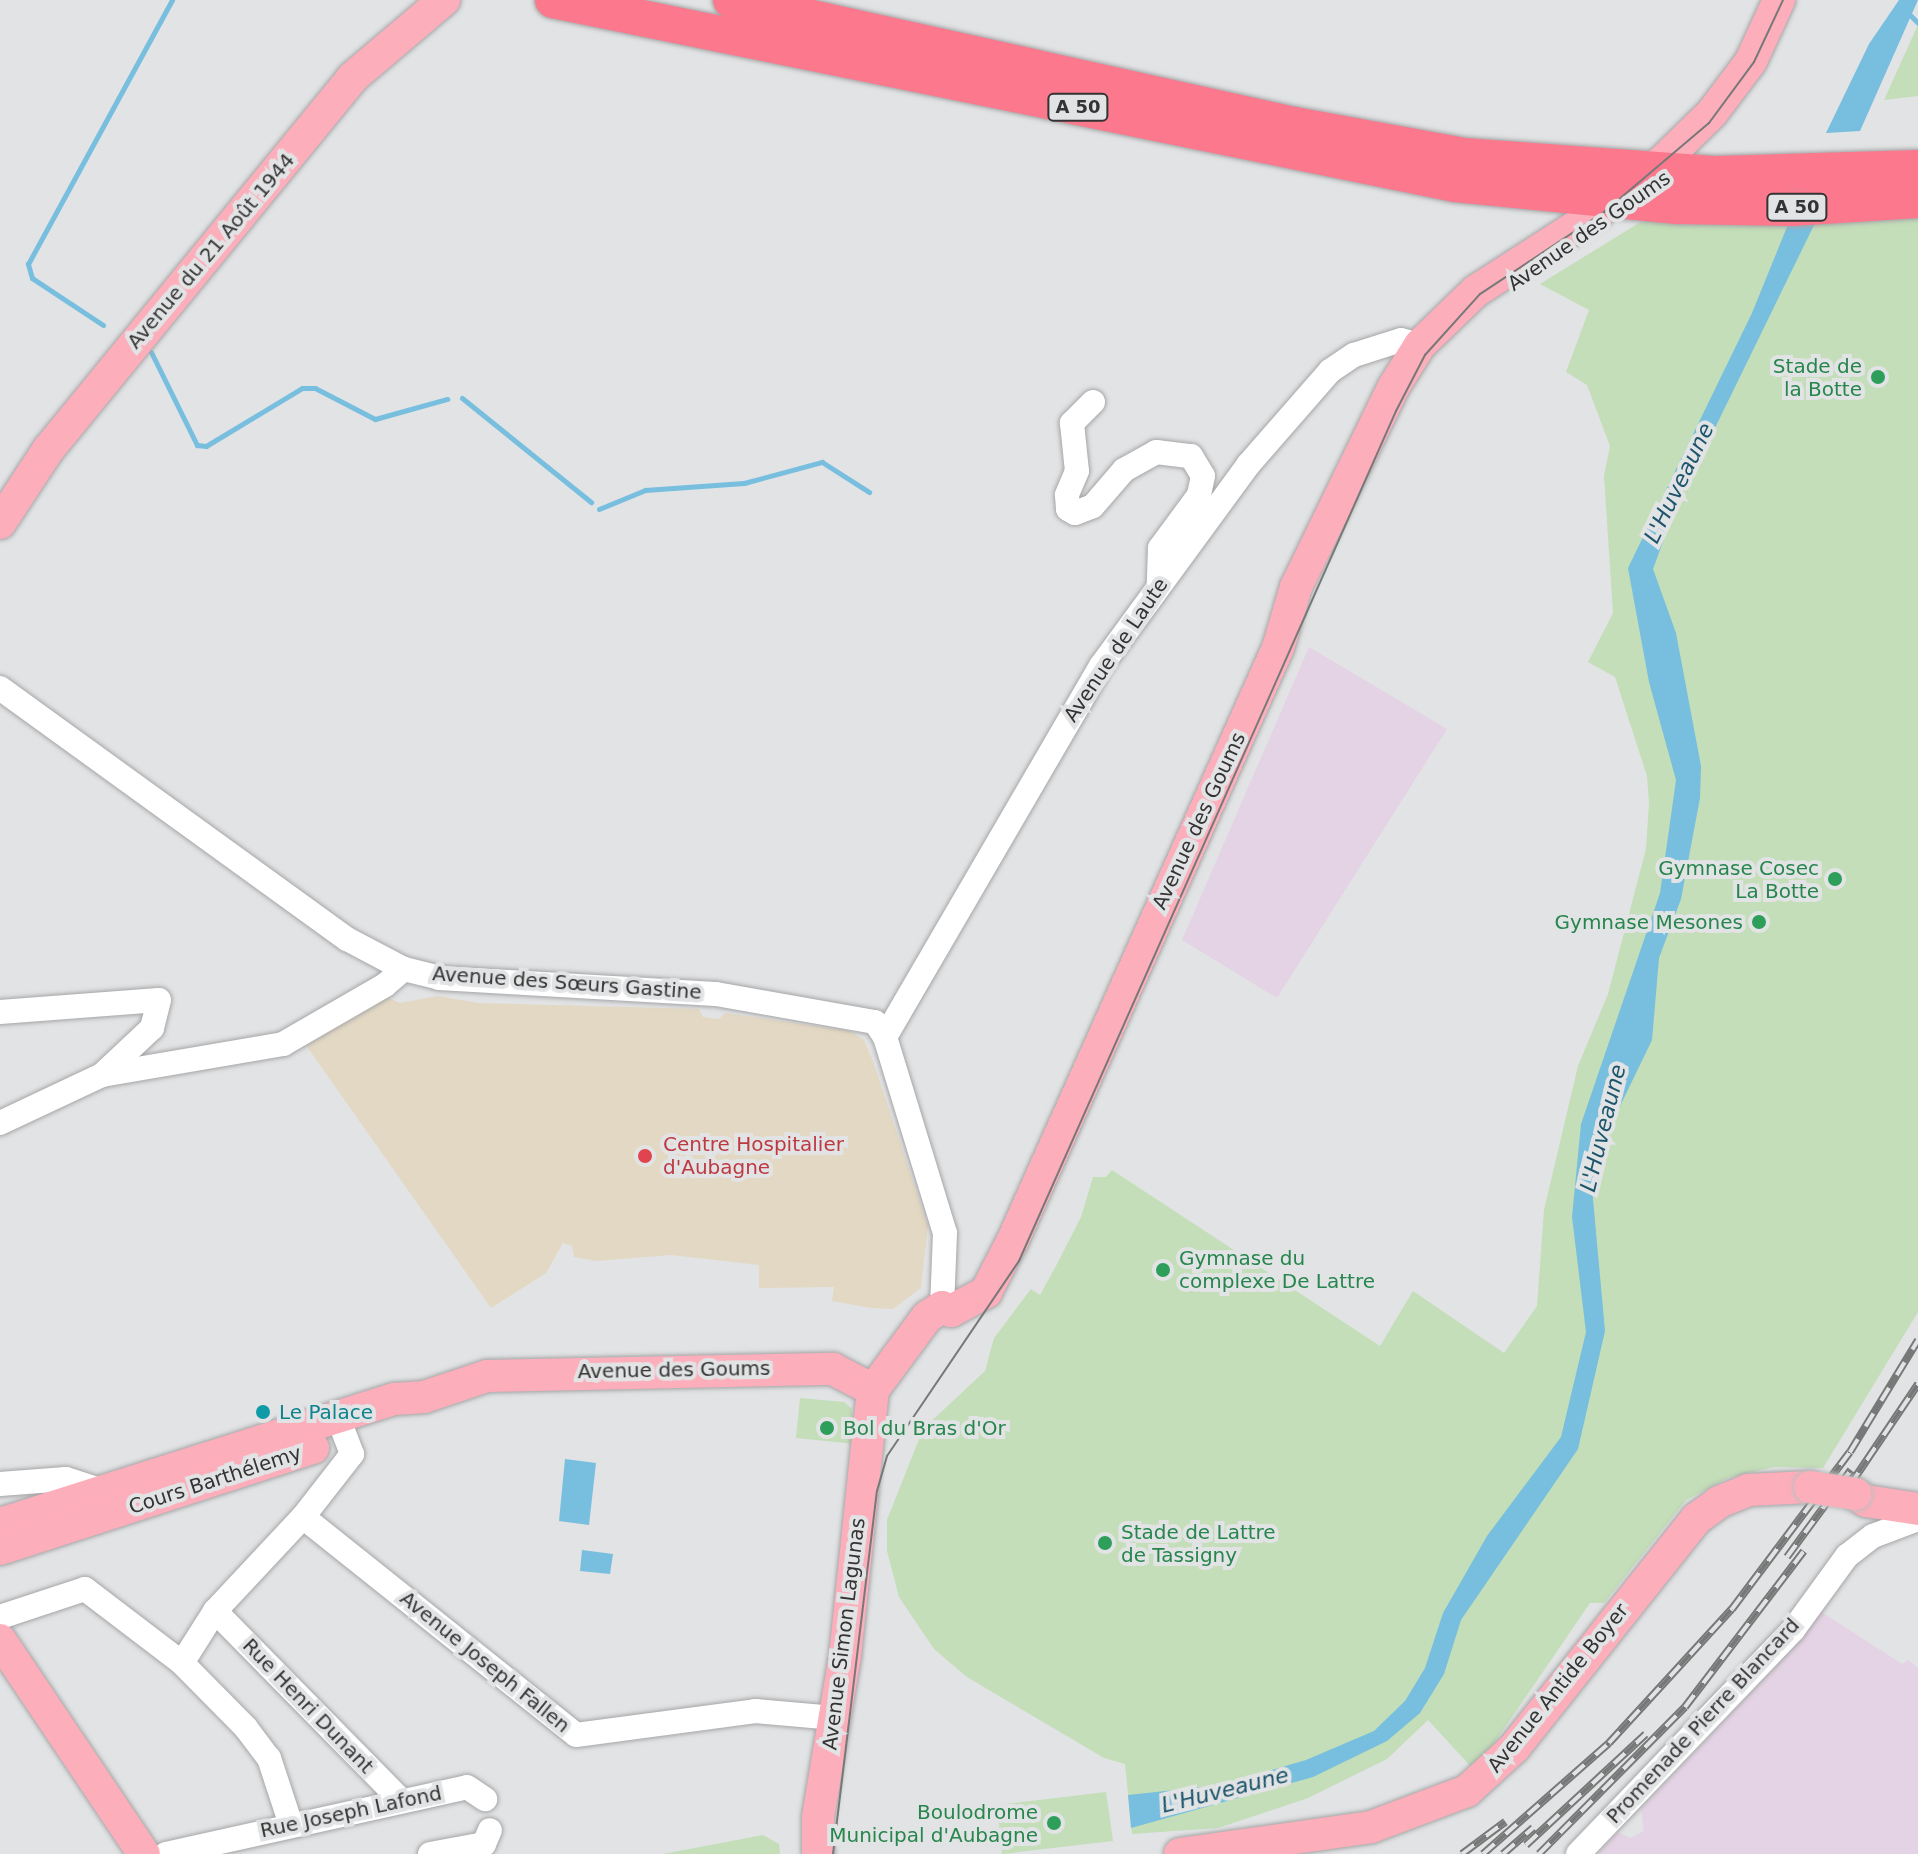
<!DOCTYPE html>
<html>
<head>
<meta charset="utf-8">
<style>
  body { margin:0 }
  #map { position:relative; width:1918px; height:1854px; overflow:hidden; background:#e2e3e4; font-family:"DejaVu Sans",sans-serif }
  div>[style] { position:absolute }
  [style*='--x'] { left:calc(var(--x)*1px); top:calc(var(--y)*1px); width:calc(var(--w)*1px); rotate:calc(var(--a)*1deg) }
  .industrial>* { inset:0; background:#e4d3e4 }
  .medical>* { inset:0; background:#e3d8c3 }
  .green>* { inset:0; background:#c3deb8 }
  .water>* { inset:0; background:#77bedf }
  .stream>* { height:5px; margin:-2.5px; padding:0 2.5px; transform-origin:2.5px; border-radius:2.5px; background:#77bedf }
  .roads { filter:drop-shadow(0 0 2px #a6a6a8) drop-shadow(0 0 2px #a6a6a8) }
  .minor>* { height:24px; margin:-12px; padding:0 12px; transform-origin:12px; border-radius:12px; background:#fff }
  .major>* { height:32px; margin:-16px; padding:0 16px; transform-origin:16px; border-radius:16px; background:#fdaebb }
  .highway>* { height:36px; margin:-18px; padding:0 18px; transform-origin:18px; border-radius:18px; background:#fb788d }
  .tram>* { height:2px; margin:-1px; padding:0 1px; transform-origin:1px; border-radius:1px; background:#777878 }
  .rail>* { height:8px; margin-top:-4px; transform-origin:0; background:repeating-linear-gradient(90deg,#e2e3e4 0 15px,#777878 0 30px); box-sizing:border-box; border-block:2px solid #777878 }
  .bridges { filter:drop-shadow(0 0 2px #bebebe) drop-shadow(0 0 2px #bebebe) }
  .major-bridge>* { height:32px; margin:-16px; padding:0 16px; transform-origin:16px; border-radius:16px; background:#fdaebb }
  .dots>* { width:22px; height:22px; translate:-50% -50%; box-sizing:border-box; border:4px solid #e2e3e4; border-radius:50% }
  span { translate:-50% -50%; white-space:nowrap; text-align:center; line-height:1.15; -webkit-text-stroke:8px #e2e3e4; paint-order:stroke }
  .shield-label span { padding:2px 6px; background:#e2e3e4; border:2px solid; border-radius:6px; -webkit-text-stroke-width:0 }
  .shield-label { font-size:18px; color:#333; font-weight:700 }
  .street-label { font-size:20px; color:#333 }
  .leisure-label { font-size:20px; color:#27864d }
  .right { translate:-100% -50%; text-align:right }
  .left { translate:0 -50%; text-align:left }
  .health-label { font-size:20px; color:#be3a42 }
  .culture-label { font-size:20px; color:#0d838f }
  .water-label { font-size:22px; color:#1c556c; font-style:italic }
</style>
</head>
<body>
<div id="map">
  <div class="industrial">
    <i style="clip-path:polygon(1309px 647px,1447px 729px,1277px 998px,1182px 940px)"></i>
    <i style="clip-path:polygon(1820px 1611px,1902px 1664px,1909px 1660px,1918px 1668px,1918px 1854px,1598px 1854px,1618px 1832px,1630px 1838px,1644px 1831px,1641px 1809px,1795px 1646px)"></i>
  </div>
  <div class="medical">
    <i style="clip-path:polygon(438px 996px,478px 1003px,699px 1009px,703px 1017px,719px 1019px,725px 1013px,850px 1031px,864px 1040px,873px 1061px,928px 1226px,921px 1288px,893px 1309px,871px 1308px,832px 1301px,834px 1287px,759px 1288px,759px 1265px,671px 1255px,596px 1261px,574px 1257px,572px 1246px,563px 1243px,546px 1273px,491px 1308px,303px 1041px,386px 997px,400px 1003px)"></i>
  </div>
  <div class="green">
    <i style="clip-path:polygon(1918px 25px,1918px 96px,1884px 100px,1917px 27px)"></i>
    <i style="clip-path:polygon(1918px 214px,1918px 1312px,1823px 1468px,1774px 1467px,1728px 1478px,1686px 1500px,1604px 1603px,1590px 1603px,1475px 1771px,1428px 1720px,1387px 1759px,1308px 1798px,1218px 1828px,1132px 1834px,1125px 1764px,1104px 1758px,967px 1677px,934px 1649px,899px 1597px,887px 1551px,887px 1520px,923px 1429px,985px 1371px,994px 1338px,1031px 1289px,1040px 1295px,1057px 1264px,1081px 1217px,1093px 1177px,1106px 1177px,1112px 1170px,1380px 1346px,1413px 1291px,1504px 1353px,1537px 1306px,1544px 1210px,1578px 1066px,1608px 994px,1646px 849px,1649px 803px,1647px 776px,1615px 677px,1588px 662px,1613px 613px,1604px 476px,1610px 446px,1587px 385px,1566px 372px,1589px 310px,1540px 284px,1647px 218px)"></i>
    <i style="clip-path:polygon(800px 1398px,844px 1402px,852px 1409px,856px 1444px,796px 1438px)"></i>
    <i style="clip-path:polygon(1106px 1792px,1113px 1841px,1002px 1854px,997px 1805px)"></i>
    <i style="clip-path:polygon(763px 1835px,779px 1844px,780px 1854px,663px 1854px)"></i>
  </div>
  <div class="water">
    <i style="clip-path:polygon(1899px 0,1918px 0,1860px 131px,1826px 133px,1869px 44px)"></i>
    <i style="clip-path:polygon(1816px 221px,1674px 512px,1653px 569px,1676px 633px,1701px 766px,1700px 798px,1681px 899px,1659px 958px,1652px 1040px,1608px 1131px,1592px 1188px,1605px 1331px,1578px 1449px,1461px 1620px,1444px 1674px,1420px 1713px,1387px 1741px,1313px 1777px,1131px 1828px,1128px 1795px,1221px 1785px,1306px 1760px,1374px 1731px,1405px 1701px,1425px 1668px,1443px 1613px,1487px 1536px,1561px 1437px,1586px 1332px,1572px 1217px,1581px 1124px,1660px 893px,1676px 780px,1649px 682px,1628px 568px,1752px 313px,1789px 222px)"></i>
    <i style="clip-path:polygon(565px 1459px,596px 1463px,589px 1525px,559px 1521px)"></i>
    <i style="clip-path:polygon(582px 1550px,613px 1554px,610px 1574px,580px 1571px)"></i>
  </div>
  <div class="stream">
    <i style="--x:1907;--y:12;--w:16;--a:45"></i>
    <i style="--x:103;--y:325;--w:85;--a:-146.5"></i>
    <i style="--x:32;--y:278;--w:15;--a:-106"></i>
    <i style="--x:28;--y:264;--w:301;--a:-61.4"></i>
    <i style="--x:151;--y:352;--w:104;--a:63.7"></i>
    <i style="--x:197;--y:445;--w:9;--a:6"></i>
    <i style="--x:206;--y:446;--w:112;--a:-31.1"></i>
    <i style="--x:302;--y:388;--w:13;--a:0"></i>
    <i style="--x:315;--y:388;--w:68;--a:27.3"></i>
    <i style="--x:375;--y:419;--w:75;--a:-15.5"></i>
    <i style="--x:462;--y:398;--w:166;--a:38.9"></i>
    <i style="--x:599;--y:509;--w:50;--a:-22.4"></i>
    <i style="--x:645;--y:490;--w:99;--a:-4"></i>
    <i style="--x:744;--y:483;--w:81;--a:-15.1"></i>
    <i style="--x:822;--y:462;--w:56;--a:32.6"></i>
  </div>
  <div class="roads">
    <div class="minor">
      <i style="--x:1093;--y:402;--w:30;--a:135"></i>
      <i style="--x:1072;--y:423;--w:48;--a:84.1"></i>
      <i style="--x:1077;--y:471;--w:26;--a:113"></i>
      <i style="--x:1067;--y:495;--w:14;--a:86"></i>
      <i style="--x:1068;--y:509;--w:8;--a:30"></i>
      <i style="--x:1075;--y:513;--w:19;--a:-21"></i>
      <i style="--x:1093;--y:506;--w:48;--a:-49.3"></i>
      <i style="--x:1124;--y:470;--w:37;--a:-29"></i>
      <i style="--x:1156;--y:452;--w:35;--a:7"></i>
      <i style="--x:1191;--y:456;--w:23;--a:59"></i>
      <i style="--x:1203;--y:476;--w:19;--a:102"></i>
      <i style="--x:1199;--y:495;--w:66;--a:126.3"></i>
      <i style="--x:1160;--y:548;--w:38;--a:92"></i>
      <i style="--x:0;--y:688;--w:428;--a:35.9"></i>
      <i style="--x:347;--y:939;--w:64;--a:27.8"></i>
      <i style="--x:404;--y:969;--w:36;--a:14"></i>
      <i style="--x:439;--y:978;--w:277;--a:3.3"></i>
      <i style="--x:716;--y:994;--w:161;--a:10"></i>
      <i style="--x:875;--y:1022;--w:18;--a:56"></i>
      <i style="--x:885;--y:1037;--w:205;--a:73"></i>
      <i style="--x:945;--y:1233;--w:74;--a:92.3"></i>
      <i style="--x:0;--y:1012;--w:159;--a:-4.3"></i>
      <i style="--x:159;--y:1000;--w:29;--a:104"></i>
      <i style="--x:152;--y:1028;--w:69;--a:136.8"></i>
      <i style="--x:885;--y:1037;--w:429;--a:-59.8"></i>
      <i style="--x:1101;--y:666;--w:249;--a:-53.8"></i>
      <i style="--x:1248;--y:465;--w:125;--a:-48.9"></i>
      <i style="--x:1330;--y:371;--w:29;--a:-34"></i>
      <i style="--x:1354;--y:355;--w:49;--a:-17.7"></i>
      <i style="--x:1401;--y:340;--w:20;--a:15"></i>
      <i style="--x:0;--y:1123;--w:113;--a:-25.2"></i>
      <i style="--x:102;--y:1075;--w:184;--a:-9.7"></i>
      <i style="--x:283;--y:1044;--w:118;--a:-30"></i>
      <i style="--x:385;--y:985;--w:25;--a:-40"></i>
      <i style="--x:0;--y:1484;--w:66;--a:-4.3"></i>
      <i style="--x:66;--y:1479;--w:40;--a:18"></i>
      <i style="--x:303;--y:1517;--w:349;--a:38.6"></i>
      <i style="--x:576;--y:1735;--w:181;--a:-7.6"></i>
      <i style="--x:755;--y:1711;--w:80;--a:5"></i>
      <i style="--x:215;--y:1611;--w:265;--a:45.5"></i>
      <i style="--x:0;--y:1617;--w:89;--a:-18.2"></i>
      <i style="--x:85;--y:1589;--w:122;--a:37.3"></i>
      <i style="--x:182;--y:1663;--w:91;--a:45.4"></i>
      <i style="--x:246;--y:1728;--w:38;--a:53"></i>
      <i style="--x:269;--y:1758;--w:71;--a:71.8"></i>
      <i style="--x:182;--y:1663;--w:62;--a:-57.6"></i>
      <i style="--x:215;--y:1611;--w:129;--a:-46.9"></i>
      <i style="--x:303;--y:1517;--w:80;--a:-52.1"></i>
      <i style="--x:352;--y:1454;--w:40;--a:-111"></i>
      <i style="--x:166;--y:1854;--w:308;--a:-12.5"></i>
      <i style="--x:467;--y:1787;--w:22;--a:34"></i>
      <i style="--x:430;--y:1854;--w:55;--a:-10.5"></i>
      <i style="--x:484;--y:1844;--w:15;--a:-67"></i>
      <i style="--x:1578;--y:1854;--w:310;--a:-46.2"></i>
      <i style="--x:1793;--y:1630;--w:92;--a:-53.9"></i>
      <i style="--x:1847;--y:1556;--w:33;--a:-38"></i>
      <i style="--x:1873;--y:1536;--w:48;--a:-20.7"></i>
    </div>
    <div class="major">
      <i style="--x:0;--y:523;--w:87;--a:-56.7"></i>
      <i style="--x:48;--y:450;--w:480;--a:-50.7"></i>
      <i style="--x:352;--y:78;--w:121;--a:-40.3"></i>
      <i style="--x:951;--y:1311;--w:40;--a:-28"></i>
      <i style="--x:986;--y:1292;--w:59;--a:-62.6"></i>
      <i style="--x:1013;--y:1240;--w:649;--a:-65.89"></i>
      <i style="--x:1278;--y:648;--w:64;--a:-73.6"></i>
      <i style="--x:1296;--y:587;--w:221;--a:-64"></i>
      <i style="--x:1393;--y:388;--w:51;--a:-57.9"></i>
      <i style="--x:1420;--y:345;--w:78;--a:-44"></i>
      <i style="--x:1476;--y:291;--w:144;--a:-32.8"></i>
      <i style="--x:1597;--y:213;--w:85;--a:-38.3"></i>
      <i style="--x:1664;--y:160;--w:67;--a:-44.4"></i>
      <i style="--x:1712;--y:113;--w:65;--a:-53.1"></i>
      <i style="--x:1751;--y:61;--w:67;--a:-65.3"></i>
      <i style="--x:1855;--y:1494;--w:13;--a:32"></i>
      <i style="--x:1866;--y:1501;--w:53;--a:8.7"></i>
      <i style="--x:0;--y:1524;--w:414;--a:-17.6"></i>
      <i style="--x:395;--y:1399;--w:29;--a:-4"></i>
      <i style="--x:424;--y:1397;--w:66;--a:-18.4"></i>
      <i style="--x:487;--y:1376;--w:346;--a:-1.2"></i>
      <i style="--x:833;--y:1369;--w:45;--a:27.7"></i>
      <i style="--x:0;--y:1549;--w:329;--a:-17.9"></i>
      <i style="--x:0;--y:1640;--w:258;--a:56.1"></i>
      <i style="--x:818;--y:1854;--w:37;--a:-90"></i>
      <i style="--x:818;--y:1817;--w:163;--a:-80.5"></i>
      <i style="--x:845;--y:1656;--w:267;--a:-84"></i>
      <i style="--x:873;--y:1390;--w:91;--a:-53.5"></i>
      <i style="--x:927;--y:1317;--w:18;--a:-34"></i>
      <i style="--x:942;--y:1307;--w:10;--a:24"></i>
      <i style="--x:1180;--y:1854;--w:193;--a:-8"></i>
      <i style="--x:1371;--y:1827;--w:103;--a:-20.6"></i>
      <i style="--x:1467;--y:1791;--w:64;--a:-42.5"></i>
      <i style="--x:1514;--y:1748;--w:293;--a:-51.5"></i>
      <i style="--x:1696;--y:1519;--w:29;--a:-36"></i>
      <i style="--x:1719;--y:1502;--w:31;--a:-22"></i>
      <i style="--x:1748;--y:1490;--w:62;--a:-2.8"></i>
    </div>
    <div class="highway">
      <i style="--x:553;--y:0;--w:921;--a:11.53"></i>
      <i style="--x:1455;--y:184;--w:223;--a:5.7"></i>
      <i style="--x:1677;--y:206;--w:115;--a:1"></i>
      <i style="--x:1792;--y:208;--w:126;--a:-3.6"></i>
      <i style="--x:731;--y:0;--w:577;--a:12.52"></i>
      <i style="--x:1294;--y:125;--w:173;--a:10.3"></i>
      <i style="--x:1464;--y:156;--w:253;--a:4.1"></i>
      <i style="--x:1716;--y:174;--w:202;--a:-1.7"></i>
    </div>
  </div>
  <div class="tram">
    <i style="--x:833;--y:1854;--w:366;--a:-83.1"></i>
    <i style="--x:877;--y:1491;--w:36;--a:-74"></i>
    <i style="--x:887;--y:1456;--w:235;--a:-55.9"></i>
    <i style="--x:1019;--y:1261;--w:930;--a:-66.08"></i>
    <i style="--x:1396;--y:411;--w:63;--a:-62.6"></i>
    <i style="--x:1425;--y:355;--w:82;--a:-48"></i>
    <i style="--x:1480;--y:294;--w:149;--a:-33.5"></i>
    <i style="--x:1604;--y:212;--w:138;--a:-40.3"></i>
    <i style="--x:1709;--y:123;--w:76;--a:-53.6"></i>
    <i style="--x:1754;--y:62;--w:68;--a:-64.9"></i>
  </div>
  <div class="rail">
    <i style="--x:1850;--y:1485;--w:122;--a:-56"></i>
    <i style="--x:1787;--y:1557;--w:108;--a:-53.7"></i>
    <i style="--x:1526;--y:1845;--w:163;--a:-42.8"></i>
    <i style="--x:1462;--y:1854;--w:54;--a:-36.7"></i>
    <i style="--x:1483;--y:1854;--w:168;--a:-41.4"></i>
    <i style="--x:1609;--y:1743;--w:182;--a:-47.5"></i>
    <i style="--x:1732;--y:1609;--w:196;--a:-53.1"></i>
    <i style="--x:1850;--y:1452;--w:131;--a:-58.7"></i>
    <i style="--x:1503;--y:1854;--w:40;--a:-41"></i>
    <i style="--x:1539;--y:1854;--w:207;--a:-45.2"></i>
    <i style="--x:1685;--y:1707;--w:196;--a:-52.7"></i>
  </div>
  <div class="bridges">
    <div class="major-bridge">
      <i style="--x:1810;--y:1487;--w:46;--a:8.8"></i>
    </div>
  </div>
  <div class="dots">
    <i style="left:1878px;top:377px;background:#2e9e5b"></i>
    <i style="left:1835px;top:879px;background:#2e9e5b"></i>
    <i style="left:1759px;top:922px;background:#2e9e5b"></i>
    <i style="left:645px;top:1156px;background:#e0444e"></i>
    <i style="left:1163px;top:1270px;background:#2e9e5b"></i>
    <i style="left:263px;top:1412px;background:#0f9aa8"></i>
    <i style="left:827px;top:1428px;background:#2e9e5b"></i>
    <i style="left:1105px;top:1543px;background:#2e9e5b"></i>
    <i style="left:1054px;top:1823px;background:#2e9e5b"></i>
  </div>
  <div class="shield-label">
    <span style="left:1078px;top:107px">A 50</span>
    <span style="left:1797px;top:207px">A 50</span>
  </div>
  <div class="street-label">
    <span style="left:1589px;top:231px;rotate:-35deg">Avenue des Goums</span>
    <span style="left:211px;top:251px;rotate:-50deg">Avenue du 21 Août 1944</span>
    <span style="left:1116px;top:650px;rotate:-56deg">Avenue de Laute</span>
    <span style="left:1199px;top:821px;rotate:-65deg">Avenue des Goums</span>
    <span style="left:567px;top:983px;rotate:4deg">Avenue des Sœurs Gastine</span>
    <span style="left:674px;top:1370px;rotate:-1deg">Avenue des Goums</span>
    <span style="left:215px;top:1480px;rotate:-18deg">Cours Barthélemy</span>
    <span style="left:844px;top:1634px;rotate:-83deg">Avenue Simon Lagunas</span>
    <span style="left:485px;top:1662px;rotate:39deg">Avenue Joseph Fallen</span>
    <span style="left:1558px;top:1688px;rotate:-51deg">Avenue Antide Boyer</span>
    <span style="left:308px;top:1706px;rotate:46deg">Rue Henri Dunant</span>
    <span style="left:1703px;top:1721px;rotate:-47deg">Promenade Pierre Blancard</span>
    <span style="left:351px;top:1812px;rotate:-12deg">Rue Joseph Lafond</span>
  </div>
  <div class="leisure-label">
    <span class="right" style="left:1862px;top:378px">Stade de<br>la Botte</span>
    <span class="right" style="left:1819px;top:880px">Gymnase Cosec<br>La Botte</span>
    <span class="right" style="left:1743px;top:922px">Gymnase Mesones</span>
    <span class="left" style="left:1179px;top:1270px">Gymnase du<br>complexe De Lattre</span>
    <span class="left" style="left:843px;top:1428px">Bol du Bras d'Or</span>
    <span class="left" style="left:1121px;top:1544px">Stade de Lattre<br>de Tassigny</span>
    <span class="right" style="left:1038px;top:1824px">Boulodrome<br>Municipal d'Aubagne</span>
  </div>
  <div class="health-label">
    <span class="left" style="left:663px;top:1156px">Centre Hospitalier<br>d'Aubagne</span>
  </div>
  <div class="culture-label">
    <span class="left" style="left:279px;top:1412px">Le Palace</span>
  </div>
  <div class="water-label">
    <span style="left:1679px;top:483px;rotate:-64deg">L'Huveaune</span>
    <span style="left:1603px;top:1128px;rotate:-76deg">L'Huveaune</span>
    <span style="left:1225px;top:1790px;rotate:-14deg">L'Huveaune</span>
  </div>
</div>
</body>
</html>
